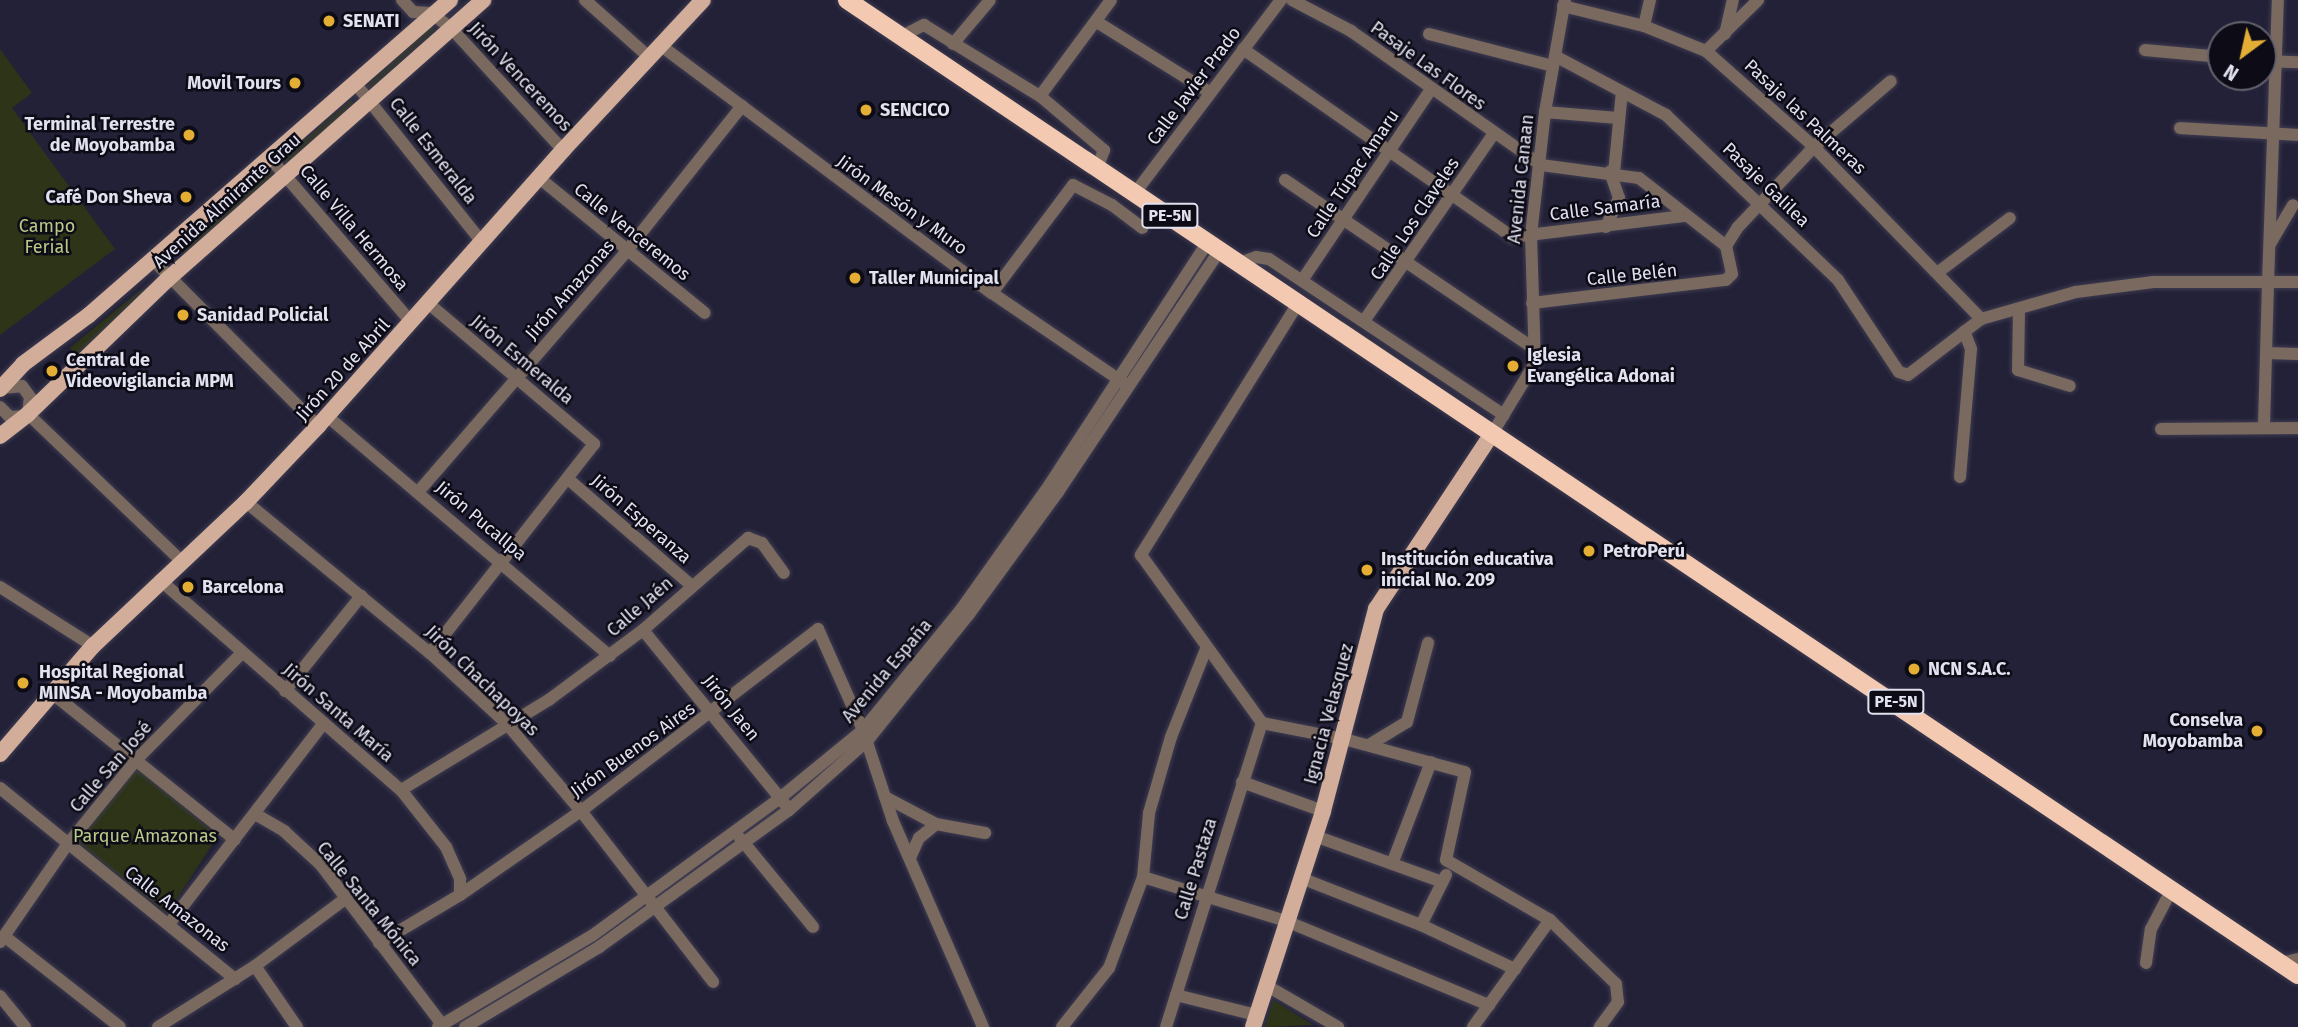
<!DOCTYPE html>
<html>
<head>
<meta charset="utf-8">
<style>
  body { margin:0 }
  #map { position:relative; width:2298px; height:1027px; overflow:hidden; background:#232137; font-family:"Fira Sans",sans-serif }
  div>[style] { position:absolute }
  [style*='--x'] { left:calc(var(--x)*1px); top:calc(var(--y)*1px); width:calc(var(--w)*1px); rotate:calc(var(--a)*1deg) }
  .green>* { inset:0; background:#2d3417 }
  .roads { filter:drop-shadow(0 0 2px #3e3c51) drop-shadow(0 0 2px #3e3c51) }
  .minor>* { height:12px; margin:-6px; padding:0 6px; transform-origin:6px; border-radius:6px; background:#7a695f }
  .major>* { height:16px; margin:-8px; padding:0 8px; transform-origin:8px; border-radius:8px; background:#d1ad9a }
  .highway>* { height:18px; margin:-9px; padding:0 9px; transform-origin:9px; border-radius:9px; background:#f4c9b1 }
  .dots>* { width:19px; height:19px; translate:-50% -50%; box-sizing:border-box; border:4px solid #0d0c16; border-radius:50% }
  span { translate:-50% -50%; white-space:nowrap; text-align:center; line-height:1.15; -webkit-text-stroke:5px #0d0c16; paint-order:stroke }
  .shield-label span { padding:2px 5px; background:#0d0c16; border:2px solid; border-radius:5px; -webkit-text-stroke-width:0 }
  .shield-label { font-size:16px; color:#e1e1f0; font-weight:700 }
  .poi-label { font-size:18px; color:#e1e1f0; font-weight:700 }
  .left { translate:0 -50%; text-align:left }
  .right { translate:-100% -50%; text-align:right }
  .street-label { font-size:18px; color:#e1e1f0 }
  .park-label { font-size:18px; color:#b9c988 }
  .north { position:absolute; left:2207px; top:21px; width:70px; height:70px; box-sizing:border-box; background:#0d0c16; border:2px solid #62616d; border-radius:50%; rotate:213deg; font-size:19px; font-weight:700; line-height:28px; text-align:center; color:#e1e1f0 }
  .north::after { content:''; display:block; margin:auto; width:24px; height:32px; background:#e4ae35; clip-path:polygon(50% 0,100% 100%,50% 72%,0 100%) }
</style>
</head>
<body>
<div id="map">
  <div class="green">
    <i style="clip-path:polygon(432px 26px,435px 30px,369px 90px,366px 86px)"></i>
    <i style="clip-path:polygon(0 49px,32px 93px,12px 108px,115px 249px,0 335px)"></i>
    <i style="clip-path:polygon(351px 100px,355px 105px,286px 164px,282px 159px)"></i>
    <i style="clip-path:polygon(274px 168px,281px 175px,181px 263px,185px 247px)"></i>
    <i style="clip-path:polygon(152px 286px,78px 359px,70px 348px,139px 291px)"></i>
    <i style="clip-path:polygon(133px 764px,218px 836px,167px 914px,74px 839px)"></i>
    <i style="clip-path:polygon(1273px 1000px,1313px 1025px,1265px 1027px)"></i>
  </div>
  <div class="roads">
    <div class="minor">
      <i style="--x:402;--y:0;--w:16;--a:47"></i>
      <i style="--x:413;--y:12;--w:18;--a:3"></i>
      <i style="--x:431;--y:13;--w:26;--a:37"></i>
      <i style="--x:452;--y:29;--w:164;--a:47.5"></i>
      <i style="--x:585;--y:0;--w:86;--a:41.7"></i>
      <i style="--x:1292;--y:0;--w:67;--a:27.7"></i>
      <i style="--x:1351;--y:31;--w:232;--a:35.2"></i>
      <i style="--x:1541;--y:165;--w:99;--a:7.6"></i>
      <i style="--x:1639;--y:178;--w:110;--a:38"></i>
      <i style="--x:1563;--y:6;--w:83;--a:13.9"></i>
      <i style="--x:1644;--y:26;--w:67;--a:22"></i>
      <i style="--x:1706;--y:51;--w:144;--a:41.6"></i>
      <i style="--x:1814;--y:147;--w:240;--a:45.8"></i>
      <i style="--x:1097;--y:22;--w:132;--a:32"></i>
      <i style="--x:1644;--y:26;--w:27;--a:-77"></i>
      <i style="--x:1429;--y:34;--w:128;--a:14.5"></i>
      <i style="--x:1725;--y:34;--w:35;--a:-77"></i>
      <i style="--x:902;--y:36;--w:25;--a:-27"></i>
      <i style="--x:924;--y:25;--w:136;--a:31.5"></i>
      <i style="--x:1040;--y:96;--w:84;--a:40.2"></i>
      <i style="--x:1104;--y:150;--w:19;--a:111"></i>
      <i style="--x:953;--y:44;--w:57;--a:-49.9"></i>
      <i style="--x:660;--y:45;--w:414;--a:36.8"></i>
      <i style="--x:992;--y:293;--w:160;--a:34.3"></i>
      <i style="--x:1243;--y:49;--w:328;--a:34.9"></i>
      <i style="--x:1512;--y:237;--w:173;--a:-7"></i>
      <i style="--x:2145;--y:50;--w:76;--a:5.3"></i>
      <i style="--x:1706;--y:51;--w:73;--a:-44.4"></i>
      <i style="--x:1555;--y:56;--w:126;--a:28"></i>
      <i style="--x:1666;--y:115;--w:238;--a:43.8"></i>
      <i style="--x:1838;--y:280;--w:110;--a:56.5"></i>
      <i style="--x:1899;--y:372;--w:9;--a:18"></i>
      <i style="--x:1908;--y:375;--w:92;--a:-37.5"></i>
      <i style="--x:1981;--y:319;--w:99;--a:-15.9"></i>
      <i style="--x:2076;--y:292;--w:78;--a:-7.4"></i>
      <i style="--x:2153;--y:282;--w:115;--a:0"></i>
      <i style="--x:2268;--y:282;--w:282;--a:-88"></i>
      <i style="--x:2263;--y:61;--w:35;--a:2"></i>
      <i style="--x:355;--y:83;--w:203;--a:51.4"></i>
      <i style="--x:1040;--y:96;--w:119;--a:-53.5"></i>
      <i style="--x:1545;--y:112;--w:73;--a:4.7"></i>
      <i style="--x:2180;--y:128;--w:118;--a:3.4"></i>
      <i style="--x:270;--y:158;--w:216;--a:49.3"></i>
      <i style="--x:1614;--y:173;--w:81;--a:-84.4"></i>
      <i style="--x:538;--y:177;--w:215;--a:39.2"></i>
      <i style="--x:1285;--y:180;--w:302;--a:34.1"></i>
      <i style="--x:1135;--y:193;--w:242;--a:-52.9"></i>
      <i style="--x:1606;--y:227;--w:32;--a:-66"></i>
      <i style="--x:1619;--y:198;--w:28;--a:-109"></i>
      <i style="--x:2270;--y:244;--w:45;--a:-59.5"></i>
      <i style="--x:152;--y:259;--w:235;--a:45.2"></i>
      <i style="--x:1239;--y:263;--w:18;--a:-19"></i>
      <i style="--x:1256;--y:257;--w:13;--a:9"></i>
      <i style="--x:1269;--y:259;--w:282;--a:33.6"></i>
      <i style="--x:1937;--y:273;--w:91;--a:-37"></i>
      <i style="--x:1303;--y:279;--w:230;--a:-56"></i>
      <i style="--x:992;--y:293;--w:135;--a:-53.1"></i>
      <i style="--x:1073;--y:185;--w:44;--a:27.1"></i>
      <i style="--x:1112;--y:205;--w:38;--a:37"></i>
      <i style="--x:428;--y:303;--w:218;--a:40.3"></i>
      <i style="--x:594;--y:444;--w:266;--a:128.1"></i>
      <i style="--x:1532;--y:303;--w:195;--a:-6.8"></i>
      <i style="--x:1726;--y:280;--w:8;--a:-45"></i>
      <i style="--x:1732;--y:274;--w:29;--a:-102"></i>
      <i style="--x:1726;--y:246;--w:22;--a:-58"></i>
      <i style="--x:1738;--y:227;--w:110;--a:-46.5"></i>
      <i style="--x:1814;--y:147;--w:101;--a:-40.6"></i>
      <i style="--x:1297;--y:305;--w:295;--a:122"></i>
      <i style="--x:1141;--y:555;--w:207;--a:54.2"></i>
      <i style="--x:1262;--y:723;--w:84;--a:11"></i>
      <i style="--x:1344;--y:739;--w:125;--a:15.3"></i>
      <i style="--x:1465;--y:772;--w:90;--a:102.2"></i>
      <i style="--x:1446;--y:860;--w:120;--a:30"></i>
      <i style="--x:1550;--y:920;--w:92;--a:44.1"></i>
      <i style="--x:1616;--y:984;--w:18;--a:84"></i>
      <i style="--x:1618;--y:1002;--w:31;--a:126"></i>
      <i style="--x:2019;--y:309;--w:61;--a:90.9"></i>
      <i style="--x:2018;--y:370;--w:54;--a:17.1"></i>
      <i style="--x:1364;--y:321;--w:226;--a:-55.3"></i>
      <i style="--x:2266;--y:353;--w:32;--a:2"></i>
      <i style="--x:1;--y:388;--w:21;--a:-5"></i>
      <i style="--x:22;--y:386;--w:14;--a:54"></i>
      <i style="--x:30;--y:397;--w:17;--a:97"></i>
      <i style="--x:0;--y:407;--w:14;--a:45"></i>
      <i style="--x:10;--y:417;--w:15;--a:-4"></i>
      <i style="--x:28;--y:414;--w:211;--a:43.8"></i>
      <i style="--x:327;--y:416;--w:371;--a:40.3"></i>
      <i style="--x:2264;--y:426;--w:144;--a:-88.4"></i>
      <i style="--x:2268;--y:282;--w:30;--a:0"></i>
      <i style="--x:2161;--y:429;--w:137;--a:-0.4"></i>
      <i style="--x:1492;--y:434;--w:83;--a:-58.8"></i>
      <i style="--x:1535;--y:363;--w:128;--a:-91.8"></i>
      <i style="--x:1531;--y:235;--w:124;--a:-83.5"></i>
      <i style="--x:1545;--y:112;--w:114;--a:-79.9"></i>
      <i style="--x:1960;--y:477;--w:128;--a:-85.1"></i>
      <i style="--x:1971;--y:349;--w:19;--a:-111"></i>
      <i style="--x:568;--y:479;--w:162;--a:40.8"></i>
      <i style="--x:419;--y:491;--w:315;--a:-49.1"></i>
      <i style="--x:625;--y:253;--w:188;--a:-51.5"></i>
      <i style="--x:246;--y:502;--w:238;--a:39.4"></i>
      <i style="--x:430;--y:653;--w:103;--a:42.6"></i>
      <i style="--x:506;--y:723;--w:116;--a:49.6"></i>
      <i style="--x:581;--y:811;--w:216;--a:52.3"></i>
      <i style="--x:160;--y:580;--w:320;--a:41.1"></i>
      <i style="--x:401;--y:790;--w:73;--a:51.7"></i>
      <i style="--x:446;--y:847;--w:35;--a:66"></i>
      <i style="--x:460;--y:879;--w:16;--a:90"></i>
      <i style="--x:0;--y:587;--w:110;--a:32.4"></i>
      <i style="--x:643;--y:630;--w:225;--a:50.8"></i>
      <i style="--x:285;--y:691;--w:122;--a:-51.3"></i>
      <i style="--x:53;--y:694;--w:233;--a:38.7"></i>
      <i style="--x:1369;--y:745;--w:44;--a:-31.2"></i>
      <i style="--x:1407;--y:722;--w:82;--a:-75.1"></i>
      <i style="--x:1242;--y:782;--w:86;--a:19.7"></i>
      <i style="--x:0;--y:788;--w:303;--a:39.1"></i>
      <i style="--x:401;--y:790;--w:175;--a:-31.4"></i>
      <i style="--x:550;--y:699;--w:116;--a:-36.6"></i>
      <i style="--x:643;--y:630;--w:140;--a:-41.2"></i>
      <i style="--x:748;--y:538;--w:15;--a:20"></i>
      <i style="--x:762;--y:543;--w:37;--a:54"></i>
      <i style="--x:885;--y:797;--w:58;--a:27.9"></i>
      <i style="--x:255;--y:814;--w:34;--a:30"></i>
      <i style="--x:284;--y:831;--w:50;--a:42.6"></i>
      <i style="--x:321;--y:865;--w:203;--a:52.8"></i>
      <i style="--x:1315;--y:836;--w:135;--a:19.9"></i>
      <i style="--x:740;--y:838;--w:115;--a:50.6"></i>
      <i style="--x:910;--y:858;--w:22;--a:-66"></i>
      <i style="--x:919;--y:838;--w:22;--a:-39"></i>
      <i style="--x:936;--y:824;--w:50;--a:10.4"></i>
      <i style="--x:1392;--y:864;--w:109;--a:-69.1"></i>
      <i style="--x:1143;--y:877;--w:150;--a:17.1"></i>
      <i style="--x:1286;--y:921;--w:220;--a:22.5"></i>
      <i style="--x:1301;--y:878;--w:129;--a:21.4"></i>
      <i style="--x:1421;--y:925;--w:104;--a:25.1"></i>
      <i style="--x:169;--y:924;--w:252;--a:-52.4"></i>
      <i style="--x:1421;--y:925;--w:56;--a:-63.4"></i>
      <i style="--x:4;--y:936;--w:147;--a:38.1"></i>
      <i style="--x:0;--y:942;--w:118;--a:-55.4"></i>
      <i style="--x:67;--y:845;--w:111;--a:-50.9"></i>
      <i style="--x:137;--y:759;--w:149;--a:-45.3"></i>
      <i style="--x:379;--y:943;--w:94;--a:-30.7"></i>
      <i style="--x:460;--y:895;--w:147;--a:-34.8"></i>
      <i style="--x:581;--y:811;--w:299;--a:-37.5"></i>
      <i style="--x:818;--y:629;--w:111;--a:66"></i>
      <i style="--x:863;--y:730;--w:96;--a:71.8"></i>
      <i style="--x:893;--y:821;--w:225;--a:66.4"></i>
      <i style="--x:2146;--y:963;--w:34;--a:-82"></i>
      <i style="--x:2151;--y:929;--w:45;--a:-62.3"></i>
      <i style="--x:2281;--y:963;--w:17;--a:-13"></i>
      <i style="--x:255;--y:966;--w:74;--a:55.5"></i>
      <i style="--x:1269;--y:987;--w:80;--a:30.1"></i>
      <i style="--x:1176;--y:995;--w:82;--a:14"></i>
      <i style="--x:0;--y:996;--w:40;--a:51"></i>
      <i style="--x:158;--y:1027;--w:115;--a:-32.2"></i>
      <i style="--x:255;--y:966;--w:112;--a:-36.7"></i>
      <i style="--x:438;--y:1027;--w:180;--a:-30.7"></i>
      <i style="--x:593;--y:935;--w:232;--a:-36.2"></i>
      <i style="--x:780;--y:798;--w:107;--a:-39.3"></i>
      <i style="--x:863;--y:730;--w:157;--a:-50.9"></i>
      <i style="--x:962;--y:608;--w:152;--a:-54.6"></i>
      <i style="--x:1050;--y:484;--w:289;--a:-56.9"></i>
      <i style="--x:465;--y:1027;--w:156;--a:-30.8"></i>
      <i style="--x:599;--y:947;--w:234;--a:-35.8"></i>
      <i style="--x:789;--y:810;--w:104;--a:-41.5"></i>
      <i style="--x:867;--y:741;--w:163;--a:-51.2"></i>
      <i style="--x:969;--y:614;--w:151;--a:-53.9"></i>
      <i style="--x:1058;--y:492;--w:291;--a:-56.2"></i>
      <i style="--x:1062;--y:1027;--w:75;--a:-51.5"></i>
      <i style="--x:1109;--y:968;--w:97;--a:-69.5"></i>
      <i style="--x:1143;--y:877;--w:64;--a:-84.6"></i>
      <i style="--x:1149;--y:813;--w:79;--a:-73.9"></i>
      <i style="--x:1171;--y:737;--w:95;--a:-68.3"></i>
      <i style="--x:1166;--y:1027;--w:319;--a:-72.5"></i>
      <i style="--x:1473;--y:1027;--w:132;--a:-54.3"></i>
    </div>
    <div class="major">
      <i style="--x:0;--y:389;--w:34;--a:-47"></i>
      <i style="--x:23;--y:364;--w:82;--a:-36.6"></i>
      <i style="--x:89;--y:315;--w:479;--a:-41.1"></i>
      <i style="--x:0;--y:436;--w:36;--a:-38"></i>
      <i style="--x:28;--y:414;--w:194;--a:-44"></i>
      <i style="--x:168;--y:279;--w:421;--a:-41.5"></i>
      <i style="--x:0;--y:754;--w:143;--a:-49.3"></i>
      <i style="--x:93;--y:646;--w:210;--a:-43.3"></i>
      <i style="--x:246;--y:502;--w:105;--a:-46.5"></i>
      <i style="--x:318;--y:426;--w:369;--a:-48.4"></i>
      <i style="--x:563;--y:150;--w:205;--a:-47"></i>
      <i style="--x:1253;--y:1027;--w:227;--a:-72"></i>
      <i style="--x:1323;--y:811;--w:209;--a:-75.3"></i>
      <i style="--x:1376;--y:609;--w:210;--a:-56.5"></i>
    </div>
    <div class="highway">
      <i style="--x:847;--y:0;--w:1748;--a:33.9"></i>
    </div>
  </div>
  <div class="dots">
    <i style="left:329px;top:21px;background:#e4ae35"></i>
    <i style="left:295px;top:83px;background:#e4ae35"></i>
    <i style="left:866px;top:110px;background:#e4ae35"></i>
    <i style="left:189px;top:135px;background:#e4ae35"></i>
    <i style="left:186px;top:197px;background:#e4ae35"></i>
    <i style="left:855px;top:278px;background:#e4ae35"></i>
    <i style="left:183px;top:315px;background:#e4ae35"></i>
    <i style="left:1513px;top:366px;background:#e4ae35"></i>
    <i style="left:52px;top:371px;background:#e4ae35"></i>
    <i style="left:1589px;top:551px;background:#e4ae35"></i>
    <i style="left:1367px;top:570px;background:#e4ae35"></i>
    <i style="left:188px;top:587px;background:#e4ae35"></i>
    <i style="left:1914px;top:669px;background:#e4ae35"></i>
    <i style="left:23px;top:683px;background:#e4ae35"></i>
    <i style="left:2257px;top:731px;background:#e4ae35"></i>
  </div>
  <div class="shield-label">
    <span style="left:1170px;top:216px">PE-5N</span>
    <span style="left:1896px;top:702px">PE-5N</span>
  </div>
  <div class="poi-label">
    <span class="left" style="left:343px;top:21px">SENATI</span>
    <span class="right" style="left:281px;top:83px">Movil Tours</span>
    <span class="left" style="left:880px;top:110px">SENCICO</span>
    <span class="right" style="left:175px;top:135px">Terminal Terrestre<br>de Moyobamba</span>
    <span class="right" style="left:172px;top:197px">Café Don Sheva</span>
    <span class="left" style="left:869px;top:278px">Taller Municipal</span>
    <span class="left" style="left:197px;top:315px">Sanidad Policial</span>
    <span class="left" style="left:1527px;top:366px">Iglesia<br>Evangélica Adonai</span>
    <span class="left" style="left:66px;top:371px">Central de<br>Videovigilancia MPM</span>
    <span class="left" style="left:1603px;top:551px">PetroPerú</span>
    <span class="left" style="left:1381px;top:570px">Institución educativa<br>inicial No. 209</span>
    <span class="left" style="left:202px;top:587px">Barcelona</span>
    <span class="left" style="left:1928px;top:669px">NCN S.A.C.</span>
    <span class="left" style="left:39px;top:683px">Hospital Regional<br>MINSA - Moyobamba</span>
    <span class="right" style="left:2243px;top:731px">Conselva<br>Moyobamba</span>
  </div>
  <div class="street-label">
    <span style="left:1428px;top:66px;rotate:36deg">Pasaje Las Flores</span>
    <span style="left:520px;top:77px;rotate:47deg">Jirón Venceremos</span>
    <span style="left:1194px;top:86px;rotate:-53deg">Calle Javier Prado</span>
    <span style="left:1805px;top:117px;rotate:43deg">Pasaje las Palmeras</span>
    <span style="left:433px;top:151px;rotate:52deg">Calle Esmeralda</span>
    <span style="left:1353px;top:174px;rotate:-56deg">Calle Túpac Amaru</span>
    <span style="left:1521px;top:179px;rotate:-84deg">Avenida Canaan</span>
    <span style="left:1766px;top:185px;rotate:44deg">Pasaje Galilea</span>
    <span style="left:227px;top:201px;rotate:-42deg">Avenida Almirante Grau</span>
    <span style="left:902px;top:205px;rotate:36deg">Jirón Mesón y Muro</span>
    <span style="left:1605px;top:208px;rotate:-7deg">Calle Samaría</span>
    <span style="left:1415px;top:219px;rotate:-56deg">Calle Los Claveles</span>
    <span style="left:354px;top:228px;rotate:50deg">Calle Villa Hermosa</span>
    <span style="left:632px;top:232px;rotate:39deg">Calle Venceremos</span>
    <span style="left:1632px;top:275px;rotate:-6deg">Calle Belén</span>
    <span style="left:570px;top:290px;rotate:-49deg">Jirón Amazonas</span>
    <span style="left:522px;top:360px;rotate:40deg">Jirón Esmeralda</span>
    <span style="left:343px;top:370px;rotate:-48deg">Jirón 20 de Abril</span>
    <span style="left:641px;top:519px;rotate:41deg">Jirón Esperanza</span>
    <span style="left:481px;top:521px;rotate:40deg">Jirón Pucallpa</span>
    <span style="left:640px;top:607px;rotate:-41deg">Calle Jaén</span>
    <span style="left:887px;top:671px;rotate:-50deg">Avenida España</span>
    <span style="left:482px;top:681px;rotate:44deg">Jirón Chachapoyas</span>
    <span style="left:731px;top:708px;rotate:51deg">Jirón Jaen</span>
    <span style="left:338px;top:713px;rotate:41deg">Jirón Santa María</span>
    <span style="left:1329px;top:714px;rotate:-75deg">Ignacia Velasquez</span>
    <span style="left:633px;top:750px;rotate:-36deg">Jirón Buenos Aires</span>
    <span style="left:111px;top:767px;rotate:-49deg">Calle San José</span>
    <span style="left:1196px;top:869px;rotate:-73deg">Calle Pastaza</span>
    <span style="left:369px;top:904px;rotate:51deg">Calle Santa Mónica</span>
    <span style="left:177px;top:909px;rotate:38deg">Calle Amazonas</span>
  </div>
  <div class="park-label">
    <span style="left:47px;top:237px">Campo<br>Ferial</span>
    <span style="left:145px;top:836px">Parque Amazonas</span>
  </div>
  <div class="north">N</div>
</div>
</body>
</html>
